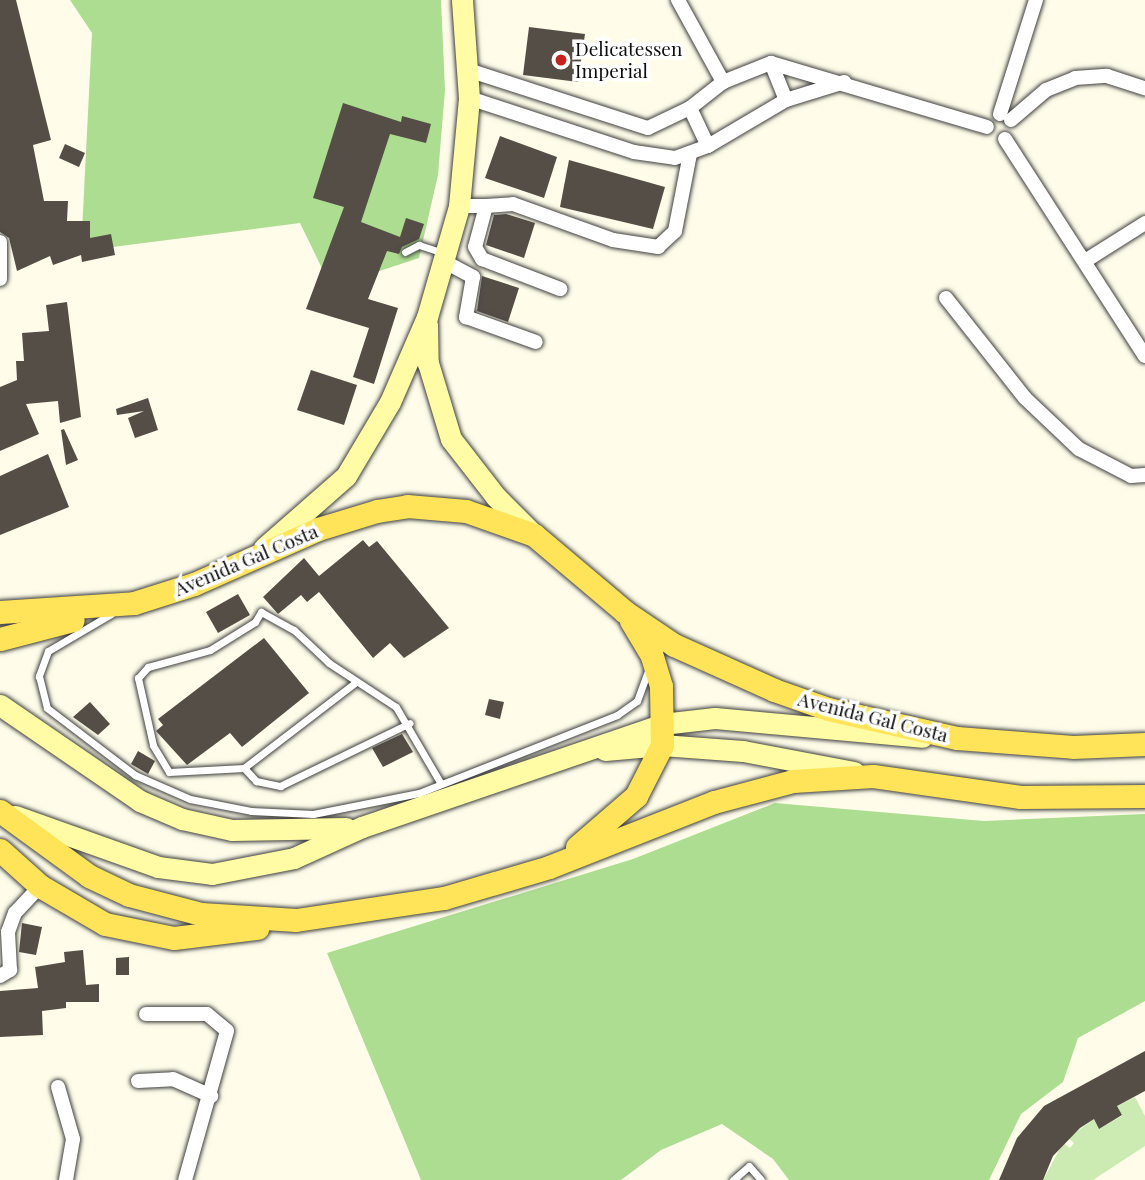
<!DOCTYPE html>
<html>
<head>
<meta charset="utf-8">
<style>
  body { margin:0 }
  #map { position:relative; width:1145px; height:1180px; overflow:hidden; background:#fffdea; font-family:"Playfair Display",serif }
  div>[style] { position:absolute }
  [style*='--x'] { left:calc(var(--x)*1px); top:calc(var(--y)*1px); width:calc(var(--w)*1px); rotate:calc(var(--a)*1deg) }
  .green>* { inset:0; background:#cbebb2 }
  .forest>* { inset:0; background:#addd91 }
  .building>* { inset:0; background:#554e47 }
  .roads { filter:drop-shadow(0 0 2px #3f3f3f) drop-shadow(0 0 2px #3f3f3f) }
  .lane>* { height:7px; margin:-3.5px; padding:0 3.5px; transform-origin:3.5px; border-radius:3.5px; background:#fff }
  .street>* { height:14px; margin:-7px; padding:0 7px; transform-origin:7px; border-radius:7px; background:#fff }
  .secondary>* { height:21px; margin:-10.5px; padding:0 10.5px; transform-origin:10.5px; border-radius:10.5px; background:#fffca5 }
  .primary>* { height:23px; margin:-11.5px; padding:0 11.5px; transform-origin:11.5px; border-radius:11.5px; background:#ffe45a }
  .dots>* { width:19px; height:19px; translate:-50% -50%; box-sizing:border-box; border:4px solid #fff; border-radius:50% }
  span { translate:-50% -50%; white-space:nowrap; text-align:center; line-height:1.15; -webkit-text-stroke:7px #fff; paint-order:stroke }
  .poi-label { font-size:19px; color:#0c0c0c }
  .left { translate:0 -50%; text-align:left }
  .street-label { font-size:19px; color:#0c0c0c }
</style>
</head>
<body>
<div id="map">
  <div class="green">
    <i style="clip-path:polygon(1135px 1097px,1145px 1116px,1145px 1146px,1093px 1180px,1043px 1180px,1063px 1143px,1070px 1148px,1074px 1143px,1068px 1138px,1094px 1119px,1099px 1129px,1122px 1116px,1117px 1106px)"></i>
  </div>
  <div class="forest">
    <i style="clip-path:polygon(70px 0,441px 0,445px 90px,438px 175px,419px 258px,331px 287px,300px 223px,81px 251px,92px 33px)"></i>
    <i style="clip-path:polygon(775px 803px,984px 821px,1145px 814px,1145px 1001px,1078px 1038px,1063px 1082px,1021px 1114px,989px 1180px,789px 1180px,773px 1159px,722px 1124px,661px 1150px,621px 1180px,421px 1180px,327px 953px,633px 859px)"></i>
  </div>
  <div class="building">
    <i style="clip-path:polygon(0 0,16px 0,51px 140px,33px 145px,44px 201px,68px 201px,67px 221px,90px 221px,90px 238px,111px 234px,115px 255px,82px 262px,81px 255px,53px 265px,50px 256px,17px 271px,9px 238px,0 232px)"></i>
    <i style="clip-path:polygon(529px 27px,585px 34px,578px 82px,523px 75px)"></i>
    <i style="clip-path:polygon(343px 103px,401px 122px,402px 116px,431px 124px,426px 143px,390px 134px,361px 222px,400px 237px,406px 218px,424px 224px,419px 239px,402px 247px,399px 254px,387px 251px,368px 299px,398px 308px,374px 384px,353px 377px,369px 328px,306px 309px,344px 207px,313px 198px)"></i>
    <i style="clip-path:polygon(500px 136px,557px 157px,544px 198px,485px 178px)"></i>
    <i style="clip-path:polygon(65px 144px,85px 153px,79px 167px,59px 158px)"></i>
    <i style="clip-path:polygon(569px 160px,665px 187px,653px 229px,560px 207px)"></i>
    <i style="clip-path:polygon(506px 214px,535px 223px,524px 258px,486px 245px,494px 215px)"></i>
    <i style="clip-path:polygon(482px 276px,519px 288px,508px 322px,477px 311px)"></i>
    <i style="clip-path:polygon(67px 302px,81px 417px,60px 423px,58px 401px,26px 404px,39px 434px,0 451px,0 387px,17px 380px,16px 361px,24px 361px,22px 333px,49px 331px,46px 305px)"></i>
    <i style="clip-path:polygon(311px 370px,357px 385px,344px 425px,297px 410px)"></i>
    <i style="clip-path:polygon(148px 398px,158px 430px,135px 438px,128px 418px,144px 411px,117px 415px,116px 409px)"></i>
    <i style="clip-path:polygon(64px 429px,78px 460px,66px 465px,61px 430px)"></i>
    <i style="clip-path:polygon(48px 454px,69px 507px,0 535px,0 476px)"></i>
    <i style="clip-path:polygon(363px 540px,369px 547px,377px 541px,449px 628px,404px 658px,390px 643px,373px 658px,319px 592px,307px 602px,301px 595px,278px 614px,263px 597px,304px 558px,319px 576px)"></i>
    <i style="clip-path:polygon(238px 594px,250px 615px,218px 633px,206px 612px)"></i>
    <i style="clip-path:polygon(264px 638px,309px 693px,242px 747px,230px 733px,187px 765px,156px 731px,163px 725px,158px 719px)"></i>
    <i style="clip-path:polygon(489px 699px,504px 702px,500px 719px,485px 715px)"></i>
    <i style="clip-path:polygon(90px 702px,110px 724px,98px 735px,73px 717px)"></i>
    <i style="clip-path:polygon(402px 734px,413px 752px,383px 767px,372px 748px)"></i>
    <i style="clip-path:polygon(138px 751px,155px 761px,148px 774px,131px 764px)"></i>
    <i style="clip-path:polygon(22px 923px,42px 927px,36px 955px,19px 952px)"></i>
    <i style="clip-path:polygon(83px 950px,86px 985px,99px 984px,99px 1002px,66px 1002px,66px 1008px,42px 1011px,43px 1035px,0 1037px,0 991px,38px 988px,35px 967px,65px 962px,64px 952px)"></i>
    <i style="clip-path:polygon(129px 957px,129px 975px,116px 975px,116px 958px)"></i>
    <i style="clip-path:polygon(1145px 1051px,1145px 1091px,1117px 1106px,1122px 1115px,1099px 1129px,1094px 1119px,1080px 1128px,1053px 1156px,1043px 1180px,999px 1180px,1017px 1138px,1044px 1106px)"></i>
  </div>
  <div class="roads">
    <div class="lane">
      <i style="--x:405;--y:252;--w:16;--a:-27"></i>
      <i style="--x:419;--y:245;--w:25;--a:18"></i>
      <i style="--x:111;--y:614;--w:73;--a:149.6"></i>
      <i style="--x:48;--y:651;--w:27;--a:110"></i>
      <i style="--x:39;--y:676;--w:33;--a:76"></i>
      <i style="--x:47;--y:708;--w:111;--a:37.3"></i>
      <i style="--x:135;--y:775;--w:60;--a:23.6"></i>
      <i style="--x:190;--y:799;--w:62;--a:11.1"></i>
      <i style="--x:251;--y:811;--w:62;--a:2.8"></i>
      <i style="--x:313;--y:814;--w:108;--a:-11.2"></i>
      <i style="--x:419;--y:793;--w:213;--a:-21.5"></i>
      <i style="--x:617;--y:715;--w:24;--a:-35"></i>
      <i style="--x:637;--y:701;--w:32;--a:-70"></i>
      <i style="--x:356;--y:682;--w:141;--a:142.5"></i>
      <i style="--x:244;--y:768;--w:18;--a:47"></i>
      <i style="--x:256;--y:781;--w:25;--a:12"></i>
      <i style="--x:280;--y:786;--w:144;--a:-25.9"></i>
      <i style="--x:244;--y:768;--w:75;--a:176.9"></i>
      <i style="--x:169;--y:772;--w:31;--a:-121"></i>
      <i style="--x:153;--y:745;--w:69;--a:-102.6"></i>
      <i style="--x:138;--y:678;--w:15;--a:-48"></i>
      <i style="--x:148;--y:667;--w:64;--a:-15.3"></i>
      <i style="--x:210;--y:650;--w:53;--a:-31.9"></i>
      <i style="--x:255;--y:622;--w:12;--a:-59"></i>
      <i style="--x:261;--y:612;--w:38;--a:29"></i>
      <i style="--x:294;--y:630;--w:48;--a:43.3"></i>
      <i style="--x:329;--y:663;--w:80;--a:33.3"></i>
      <i style="--x:396;--y:707;--w:89;--a:59.7"></i>
      <i style="--x:733;--y:1180;--w:21;--a:-41"></i>
      <i style="--x:749;--y:1166;--w:18;--a:49"></i>
    </div>
    <div class="street">
      <i style="--x:678;--y:0;--w:94;--a:61.2"></i>
      <i style="--x:771;--y:63;--w:40;--a:68"></i>
      <i style="--x:468;--y:70;--w:189;--a:17.9"></i>
      <i style="--x:648;--y:128;--w:47;--a:-25.5"></i>
      <i style="--x:690;--y:108;--w:42;--a:-38.2"></i>
      <i style="--x:723;--y:82;--w:52;--a:-21.6"></i>
      <i style="--x:771;--y:63;--w:225;--a:16.5"></i>
      <i style="--x:469;--y:98;--w:174;--a:18.1"></i>
      <i style="--x:634;--y:152;--w:41;--a:8.3"></i>
      <i style="--x:675;--y:158;--w:35;--a:-20"></i>
      <i style="--x:708;--y:146;--w:91;--a:-30.5"></i>
      <i style="--x:786;--y:100;--w:61;--a:-17.2"></i>
      <i style="--x:690;--y:108;--w:42;--a:64.7"></i>
      <i style="--x:1000;--y:114;--w:120;--a:-72.5"></i>
      <i style="--x:1011;--y:120;--w:46;--a:-40.6"></i>
      <i style="--x:1046;--y:90;--w:31;--a:-22"></i>
      <i style="--x:1075;--y:78;--w:32;--a:-4"></i>
      <i style="--x:1107;--y:76;--w:40;--a:18"></i>
      <i style="--x:1005;--y:139;--w:258;--a:57.2"></i>
      <i style="--x:459;--y:206;--w:27;--a:0"></i>
      <i style="--x:486;--y:206;--w:42;--a:105"></i>
      <i style="--x:475;--y:247;--w:14;--a:60"></i>
      <i style="--x:482;--y:259;--w:84;--a:21"></i>
      <i style="--x:486;--y:206;--w:27;--a:-4"></i>
      <i style="--x:513;--y:204;--w:106;--a:19.8"></i>
      <i style="--x:613;--y:240;--w:46;--a:8.8"></i>
      <i style="--x:658;--y:247;--w:23;--a:-43"></i>
      <i style="--x:675;--y:231;--w:78;--a:-79"></i>
      <i style="--x:0;--y:242;--w:37;--a:90"></i>
      <i style="--x:1085;--y:261;--w:71;--a:-32.3"></i>
      <i style="--x:445;--y:262;--w:32;--a:28"></i>
      <i style="--x:473;--y:277;--w:41;--a:99.9"></i>
      <i style="--x:466;--y:317;--w:74;--a:19.7"></i>
      <i style="--x:946;--y:298;--w:127;--a:51.7"></i>
      <i style="--x:1025;--y:398;--w:74;--a:43.4"></i>
      <i style="--x:1079;--y:449;--w:59;--a:27.4"></i>
      <i style="--x:1131;--y:476;--w:14;--a:-4"></i>
      <i style="--x:0;--y:976;--w:12;--a:-31"></i>
      <i style="--x:10;--y:970;--w:38;--a:-93"></i>
      <i style="--x:8;--y:932;--w:20;--a:-70"></i>
      <i style="--x:15;--y:913;--w:37;--a:-47"></i>
      <i style="--x:146;--y:1014;--w:61;--a:0"></i>
      <i style="--x:207;--y:1014;--w:26;--a:40"></i>
      <i style="--x:227;--y:1031;--w:155;--a:105.7"></i>
      <i style="--x:138;--y:1081;--w:35;--a:-3"></i>
      <i style="--x:173;--y:1079;--w:42;--a:24.1"></i>
      <i style="--x:58;--y:1087;--w:54;--a:73.9"></i>
      <i style="--x:73;--y:1139;--w:42;--a:99.7"></i>
    </div>
    <div class="secondary">
      <i style="--x:427;--y:324;--w:39;--a:89"></i>
      <i style="--x:428;--y:363;--w:79;--a:73.2"></i>
      <i style="--x:451;--y:439;--w:73;--a:52.2"></i>
      <i style="--x:496;--y:497;--w:54;--a:45"></i>
      <i style="--x:264;--y:548;--w:109;--a:-41.3"></i>
      <i style="--x:346;--y:476;--w:86;--a:-59.3"></i>
      <i style="--x:390;--y:402;--w:93;--a:-66.5"></i>
      <i style="--x:427;--y:317;--w:116;--a:-73.9"></i>
      <i style="--x:459;--y:206;--w:108;--a:-84.7"></i>
      <i style="--x:469;--y:98;--w:98;--a:-94.1"></i>
      <i style="--x:0;--y:705;--w:170;--a:34.4"></i>
      <i style="--x:140;--y:801;--w:46;--a:23.2"></i>
      <i style="--x:182;--y:819;--w:51;--a:12.4"></i>
      <i style="--x:232;--y:830;--w:114;--a:-1"></i>
      <i style="--x:605;--y:750;--w:57;--a:-5"></i>
      <i style="--x:662;--y:745;--w:81;--a:4.2"></i>
      <i style="--x:743;--y:751;--w:113;--a:10.7"></i>
      <i style="--x:15;--y:816;--w:152;--a:19.6"></i>
      <i style="--x:158;--y:867;--w:54;--a:7.4"></i>
      <i style="--x:212;--y:874;--w:84;--a:-11"></i>
      <i style="--x:294;--y:858;--w:75;--a:-24.5"></i>
      <i style="--x:362;--y:827;--w:317;--a:-18.9"></i>
      <i style="--x:662;--y:724;--w:53;--a:-6.5"></i>
      <i style="--x:715;--y:718;--w:208;--a:5.2"></i>
    </div>
    <div class="primary">
      <i style="--x:0;--y:612;--w:134;--a:-3.8"></i>
      <i style="--x:134;--y:603;--w:63;--a:-17.6"></i>
      <i style="--x:194;--y:584;--w:136;--a:-23.9"></i>
      <i style="--x:318;--y:529;--w:62;--a:-17"></i>
      <i style="--x:377;--y:511;--w:30;--a:-9"></i>
      <i style="--x:407;--y:506;--w:59;--a:4.8"></i>
      <i style="--x:466;--y:511;--w:72;--a:19.4"></i>
      <i style="--x:534;--y:535;--w:119;--a:40.2"></i>
      <i style="--x:625;--y:612;--w:59;--a:34"></i>
      <i style="--x:674;--y:645;--w:110;--a:24.2"></i>
      <i style="--x:774;--y:690;--w:57;--a:19.4"></i>
      <i style="--x:828;--y:709;--w:132;--a:12.7"></i>
      <i style="--x:957;--y:738;--w:116;--a:4.4"></i>
      <i style="--x:1073;--y:747;--w:72;--a:-2.4"></i>
      <i style="--x:0;--y:639;--w:75;--a:-14.6"></i>
      <i style="--x:0;--y:811;--w:110;--a:36.1"></i>
      <i style="--x:89;--y:876;--w:44;--a:25.4"></i>
      <i style="--x:129;--y:895;--w:74;--a:14.8"></i>
      <i style="--x:201;--y:914;--w:95;--a:3.6"></i>
      <i style="--x:296;--y:920;--w:150;--a:-8.5"></i>
      <i style="--x:444;--y:898;--w:109;--a:-16.4"></i>
      <i style="--x:549;--y:867;--w:177;--a:-21.5"></i>
      <i style="--x:714;--y:802;--w:82;--a:-14.9"></i>
      <i style="--x:793;--y:781;--w:80;--a:-3.6"></i>
      <i style="--x:873;--y:776;--w:149;--a:8.1"></i>
      <i style="--x:1021;--y:797;--w:124;--a:-0.5"></i>
      <i style="--x:577;--y:847;--w:78;--a:-40.8"></i>
      <i style="--x:636;--y:796;--w:57;--a:-63"></i>
      <i style="--x:662;--y:745;--w:59;--a:-91"></i>
      <i style="--x:661;--y:686;--w:34;--a:-107"></i>
      <i style="--x:651;--y:654;--w:39;--a:-121"></i>
      <i style="--x:0;--y:850;--w:54;--a:42"></i>
      <i style="--x:40;--y:886;--w:75;--a:30.3"></i>
      <i style="--x:105;--y:924;--w:70;--a:11.5"></i>
      <i style="--x:174;--y:938;--w:84;--a:-6.9"></i>
    </div>
  </div>
  <div class="dots">
    <i style="left:561px;top:60px;background:#c3221d"></i>
  </div>
  <div class="poi-label">
    <span class="left" style="left:575px;top:60px">Delicatessen<br>Imperial</span>
  </div>
  <div class="street-label">
    <span style="left:246px;top:560px;rotate:-23deg">Avenida Gal Costa</span>
    <span style="left:873px;top:717px;rotate:14deg">Avenida Gal Costa</span>
  </div>
</div>
</body>
</html>
